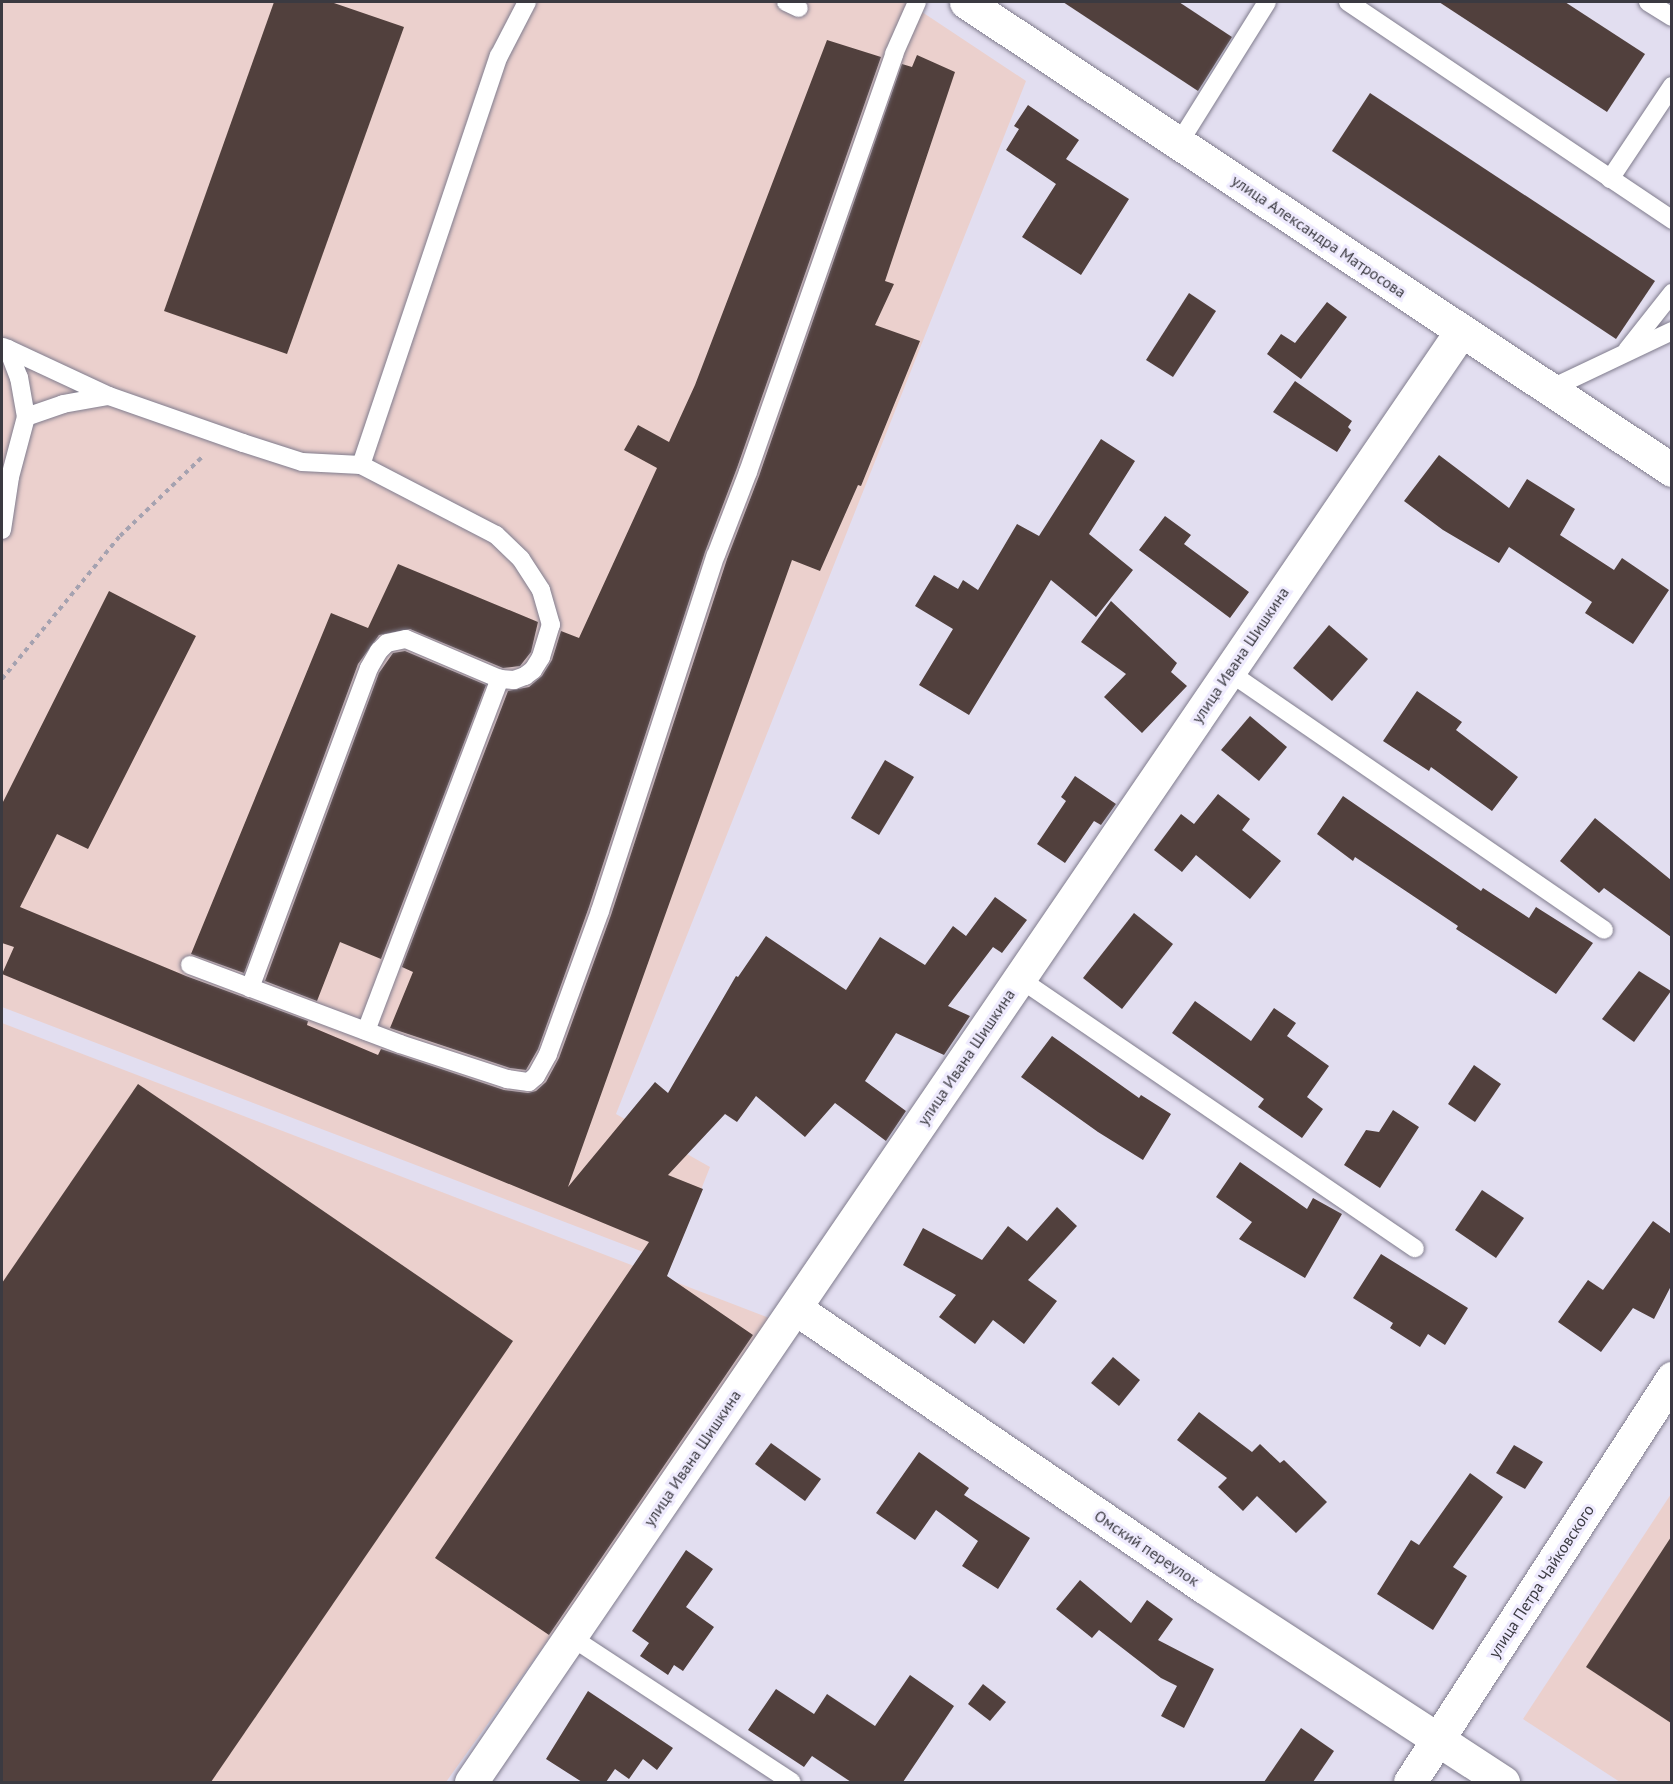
<!DOCTYPE html>
<html>
<head>
<meta charset="utf-8">
<style>
  body { margin:0 }
  #map { position:relative; width:1673px; height:1784px; overflow:hidden; background:#e2def0; font-family:"PT Sans",sans-serif }
  div>[style] { position:absolute }
  [style*='--x'] { left:calc(var(--x)*1px); top:calc(var(--y)*1px); width:calc(var(--w)*1px); rotate:calc(var(--a)*1deg) }
  .industrial>* { inset:0; background:#ebd0cd }
  .building>* { inset:0; background:#51403d }
  .path>* { height:4px; margin-top:-2px; transform-origin:0; background:repeating-linear-gradient(90deg,#a5a2b0 0 4.5px,transparent 0 9px) }
  .roads { filter:drop-shadow(0 0 2px #807c8d) drop-shadow(0 0 2px #807c8d) }
  .service>* { height:18px; margin:-9px; padding:0 9px; transform-origin:9px; border-radius:9px; background:#fff }
  .minor>* { height:33px; margin:-16.5px; padding:0 16.5px; transform-origin:16.5px; border-radius:16.5px; background:#fff }
  .tertiary>* { height:33px; margin:-16.5px; padding:0 16.5px; transform-origin:16.5px; border-radius:16.5px; background:#fff }
  span { translate:-50% -50%; white-space:nowrap; text-align:center; line-height:1.15; -webkit-text-stroke:6px #efebfe; paint-order:stroke }
  .street-label { font-size:16px; color:#3b3a41 }
  .frame { position:absolute; inset:0; border:3px solid #3b3a41; pointer-events:none }
</style>
</head>
<body>
<div id="map">
  <div class="industrial">
    <i style="clip-path:polygon(2px 2px,907px 2px,1026px 81px,616px 1114px,710px 1167px,672px 1263px,2px 1007px)"></i>
    <i style="clip-path:polygon(2px 1023px,777px 1321px,446px 1782px,2px 1782px)"></i>
    <i style="clip-path:polygon(1671px 1494px,1671px 1782px,1620px 1782px,1523px 1719px)"></i>
  </div>
  <div class="building">
    <i style="clip-path:polygon(274px 2px,331px 2px,404px 27px,287px 354px,164px 311px)"></i>
    <i style="clip-path:polygon(1063px 2px,1179px 2px,1232px 37px,1198px 91px)"></i>
    <i style="clip-path:polygon(1439px 2px,1565px 2px,1645px 54px,1607px 112px)"></i>
    <i style="clip-path:polygon(827px 40px,881px 57px,737px 468px,705px 552px,589px 907px,538px 1049px,526px 1070px,510px 1068px,390px 1028px,413px 972px,402px 967px,508px 691px,529px 687px,542px 676px,552px 660px,561px 631px,579px 638px,657px 468px,624px 450px,638px 425px,669px 442px,695px 385px)"></i>
    <i style="clip-path:polygon(917px 55px,955px 72px,885px 281px,894px 284px,875px 325px,920px 341px,861px 486px,858px 485px,820px 571px,792px 560px,568px 1187px,655px 1082px,668px 1093px,736px 976px,738px 977px,766px 936px,846px 990px,880px 937px,925px 965px,953px 926px,966px 936px,995px 897px,1027px 920px,1002px 953px,993px 947px,948px 1006px,970px 1016px,944px 1055px,896px 1033px,865px 1081px,906px 1111px,886px 1141px,835px 1103px,805px 1137px,756px 1096px,737px 1122px,725px 1114px,668px 1175px,703px 1189px,667px 1276px,753px 1335px,549px 1635px,435px 1558px,649px 1242px,2px 974px,14px 947px,2px 943px,2px 804px,109px 591px,196px 636px,88px 849px,57px 834px,20px 907px,186px 976px,308px 1021px,307px 1025px,378px 1055px,381px 1049px,504px 1090px,528px 1093px,536px 1091px,546px 1082px,559px 1058px,611px 915px,727px 559px,759px 476px,902px 64px,912px 67px)"></i>
    <i style="clip-path:polygon(1370px 93px,1655px 281px,1616px 339px,1332px 151px)"></i>
    <i style="clip-path:polygon(1028px 105px,1079px 140px,1066px 159px,1129px 199px,1081px 275px,1022px 237px,1056px 184px,1006px 150px,1019px 129px,1014px 126px)"></i>
    <i style="clip-path:polygon(1189px 293px,1216px 311px,1173px 377px,1146px 360px)"></i>
    <i style="clip-path:polygon(1327px 302px,1347px 317px,1301px 379px,1267px 354px,1281px 334px,1295px 343px)"></i>
    <i style="clip-path:polygon(1295px 381px,1352px 421px,1348px 427px,1351px 430px,1337px 452px,1273px 412px)"></i>
    <i style="clip-path:polygon(1101px 439px,1135px 461px,1089px 534px,1133px 570px,1096px 617px,1051px 580px,969px 715px,919px 685px,953px 629px,915px 606px,934px 575px,958px 589px,963px 580px,978px 590px,1017px 524px,1039px 536px)"></i>
    <i style="clip-path:polygon(1439px 455px,1509px 508px,1527px 479px,1575px 509px,1560px 535px,1614px 570px,1622px 558px,1669px 590px,1633px 644px,1585px 613px,1592px 602px,1509px 547px,1499px 563px,1443px 530px,1404px 501px)"></i>
    <i style="clip-path:polygon(1165px 516px,1191px 535px,1184px 544px,1249px 592px,1230px 618px,1139px 550px)"></i>
    <i style="clip-path:polygon(398px 564px,538px 622px,531px 652px,520px 666px,503px 668px,410px 629px,379px 635px,358px 664px,244px 973px,191px 954px,331px 613px,368px 628px)"></i>
    <i style="clip-path:polygon(1111px 601px,1177px 663px,1171px 672px,1187px 686px,1142px 733px,1104px 697px,1126px 674px,1081px 642px)"></i>
    <i style="clip-path:polygon(1329px 625px,1368px 659px,1332px 701px,1293px 668px)"></i>
    <i style="clip-path:polygon(405px 651px,486px 685px,381px 959px,340px 942px,317px 1001px,265px 981px,379px 673px,393px 653px)"></i>
    <i style="clip-path:polygon(1417px 691px,1462px 722px,1456px 730px,1518px 777px,1492px 811px,1431px 767px,1429px 771px,1383px 741px)"></i>
    <i style="clip-path:polygon(1250px 716px,1287px 747px,1259px 781px,1221px 750px)"></i>
    <i style="clip-path:polygon(885px 760px,914px 777px,879px 835px,851px 818px)"></i>
    <i style="clip-path:polygon(1075px 776px,1116px 804px,1101px 825px,1094px 821px,1065px 863px,1037px 844px,1066px 801px,1061px 797px)"></i>
    <i style="clip-path:polygon(1218px 794px,1250px 819px,1242px 830px,1281px 861px,1250px 899px,1196px 855px,1182px 872px,1154px 850px,1181px 814px,1194px 824px)"></i>
    <i style="clip-path:polygon(1343px 796px,1481px 891px,1483px 888px,1529px 918px,1536px 907px,1593px 943px,1556px 994px,1456px 929px,1458px 926px,1355px 857px,1353px 861px,1317px 834px)"></i>
    <i style="clip-path:polygon(1595px 818px,1671px 880px,1671px 937px,1604px 888px,1599px 893px,1560px 861px)"></i>
    <i style="clip-path:polygon(1134px 913px,1173px 944px,1122px 1009px,1083px 978px)"></i>
    <i style="clip-path:polygon(1639px 971px,1671px 991px,1634px 1042px,1602px 1019px)"></i>
    <i style="clip-path:polygon(1195px 1001px,1251px 1041px,1274px 1008px,1296px 1023px,1287px 1036px,1329px 1066px,1307px 1097px,1323px 1109px,1302px 1138px,1258px 1107px,1264px 1099px,1172px 1033px)"></i>
    <i style="clip-path:polygon(1052px 1036px,1139px 1098px,1141px 1095px,1171px 1114px,1143px 1160px,1098px 1132px,1021px 1077px)"></i>
    <i style="clip-path:polygon(1474px 1065px,1501px 1084px,1475px 1122px,1448px 1104px)"></i>
    <i style="clip-path:polygon(138px 1084px,513px 1341px,211px 1782px,2px 1782px,2px 1283px)"></i>
    <i style="clip-path:polygon(1393px 1110px,1419px 1127px,1380px 1188px,1344px 1165px,1366px 1130px,1379px 1132px)"></i>
    <i style="clip-path:polygon(1240px 1162px,1307px 1209px,1313px 1198px,1342px 1214px,1305px 1278px,1239px 1239px,1252px 1222px,1216px 1197px)"></i>
    <i style="clip-path:polygon(1482px 1190px,1524px 1218px,1496px 1258px,1455px 1230px)"></i>
    <i style="clip-path:polygon(1057px 1207px,1077px 1226px,1028px 1280px,1057px 1301px,1024px 1344px,993px 1320px,975px 1344px,939px 1317px,956px 1295px,903px 1265px,923px 1228px,982px 1260px,1008px 1226px,1027px 1241px)"></i>
    <i style="clip-path:polygon(1653px 1221px,1671px 1234px,1671px 1286px,1654px 1319px,1633px 1308px,1601px 1352px,1558px 1322px,1588px 1280px,1603px 1290px)"></i>
    <i style="clip-path:polygon(1381px 1254px,1468px 1308px,1445px 1345px,1428px 1334px,1420px 1347px,1390px 1328px,1393px 1323px,1353px 1298px)"></i>
    <i style="clip-path:polygon(1113px 1357px,1140px 1380px,1119px 1406px,1091px 1383px)"></i>
    <i style="clip-path:polygon(1199px 1412px,1252px 1452px,1260px 1444px,1280px 1463px,1284px 1460px,1327px 1502px,1296px 1533px,1257px 1496px,1243px 1511px,1218px 1487px,1227px 1478px,1177px 1440px)"></i>
    <i style="clip-path:polygon(771px 1443px,821px 1479px,805px 1501px,755px 1464px)"></i>
    <i style="clip-path:polygon(1514px 1445px,1543px 1462px,1525px 1489px,1496px 1473px)"></i>
    <i style="clip-path:polygon(919px 1452px,969px 1488px,964px 1495px,1030px 1538px,998px 1589px,962px 1566px,978px 1541px,936px 1510px,915px 1540px,876px 1513px)"></i>
    <i style="clip-path:polygon(1470px 1473px,1503px 1497px,1453px 1567px,1467px 1576px,1433px 1630px,1377px 1594px,1411px 1540px,1419px 1545px)"></i>
    <i style="clip-path:polygon(1671px 1537px,1671px 1723px,1586px 1667px)"></i>
    <i style="clip-path:polygon(686px 1550px,713px 1569px,686px 1607px,714px 1627px,683px 1671px,674px 1665px,668px 1675px,640px 1656px,649px 1643px,632px 1631px)"></i>
    <i style="clip-path:polygon(1080px 1580px,1131px 1623px,1147px 1600px,1173px 1619px,1158px 1640px,1214px 1669px,1184px 1728px,1161px 1716px,1177px 1686px,1161px 1678px,1099px 1630px,1092px 1638px,1056px 1609px)"></i>
    <i style="clip-path:polygon(910px 1675px,954px 1706px,903px 1782px,851px 1782px,812px 1756px,804px 1767px,748px 1730px,776px 1689px,814px 1714px,827px 1694px,875px 1726px)"></i>
    <i style="clip-path:polygon(983px 1684px,1006px 1702px,990px 1721px,968px 1704px)"></i>
    <i style="clip-path:polygon(588px 1691px,673px 1748px,657px 1770px,643px 1759px,629px 1779px,615px 1769px,606px 1782px,582px 1782px,546px 1759px)"></i>
    <i style="clip-path:polygon(1301px 1728px,1334px 1751px,1313px 1782px,1264px 1782px)"></i>
  </div>
  <div class="path">
    <i style="--x:2;--y:679;--w:185;--a:-50.5"></i>
    <i style="--x:120;--y:536;--w:114;--a:-43.9"></i>
  </div>
  <div class="roads">
    <div class="service">
      <i style="--x:786;--y:2;--w:14;--a:25"></i>
      <i style="--x:1348;--y:2;--w:391;--a:33.9"></i>
      <i style="--x:1648;--y:2;--w:28;--a:32"></i>
      <i style="--x:1179;--y:143;--w:166;--a:-58"></i>
      <i style="--x:1610;--y:179;--w:112;--a:-56.3"></i>
      <i style="--x:8;--y:349;--w:111;--a:25"></i>
      <i style="--x:109;--y:396;--w:142;--a:19.3"></i>
      <i style="--x:243;--y:443;--w:62;--a:17.9"></i>
      <i style="--x:302;--y:462;--w:59;--a:2.9"></i>
      <i style="--x:361;--y:465;--w:432;--a:-71.4"></i>
      <i style="--x:499;--y:56;--w:61;--a:-62.6"></i>
      <i style="--x:1627;--y:350;--w:73;--a:-51.7"></i>
      <i style="--x:1550;--y:389;--w:135;--a:-25.4"></i>
      <i style="--x:26;--y:417;--w:39;--a:-19"></i>
      <i style="--x:63;--y:404;--w:46;--a:-10.1"></i>
      <i style="--x:2;--y:530;--w:54;--a:-81.4"></i>
      <i style="--x:10;--y:477;--w:62;--a:-75.1"></i>
      <i style="--x:26;--y:417;--w:40;--a:-100"></i>
      <i style="--x:19;--y:378;--w:31;--a:-111"></i>
      <i style="--x:8;--y:349;--w:5;--a:-158"></i>
      <i style="--x:1229;--y:672;--w:455;--a:34.5"></i>
      <i style="--x:190;--y:965;--w:224;--a:20.6"></i>
      <i style="--x:400;--y:1044;--w:113;--a:18.1"></i>
      <i style="--x:507;--y:1079;--w:22;--a:8"></i>
      <i style="--x:529;--y:1082;--w:9;--a:-41"></i>
      <i style="--x:536;--y:1076;--w:25;--a:-61"></i>
      <i style="--x:548;--y:1054;--w:152;--a:-70"></i>
      <i style="--x:600;--y:911;--w:374;--a:-72"></i>
      <i style="--x:716;--y:555;--w:89;--a:-68.9"></i>
      <i style="--x:748;--y:472;--w:443;--a:-70.7"></i>
      <i style="--x:894;--y:54;--w:57;--a:-66.1"></i>
      <i style="--x:1020;--y:979;--w:478;--a:34.3"></i>
      <i style="--x:250;--y:988;--w:341;--a:-69.6"></i>
      <i style="--x:369;--y:668;--w:20;--a:-60"></i>
      <i style="--x:379;--y:651;--w:11;--a:-45"></i>
      <i style="--x:387;--y:643;--w:19;--a:-12"></i>
      <i style="--x:406;--y:639;--w:102;--a:23.1"></i>
      <i style="--x:500;--y:679;--w:14;--a:4"></i>
      <i style="--x:514;--y:680;--w:12;--a:-20"></i>
      <i style="--x:525;--y:676;--w:10;--a:-37"></i>
      <i style="--x:533;--y:670;--w:15;--a:-58"></i>
      <i style="--x:541;--y:657;--w:34;--a:-73"></i>
      <i style="--x:551;--y:625;--w:36;--a:-106"></i>
      <i style="--x:541;--y:590;--w:37;--a:-123"></i>
      <i style="--x:521;--y:559;--w:35;--a:-136"></i>
      <i style="--x:496;--y:535;--w:152;--a:-152.6"></i>
      <i style="--x:366;--y:1031;--w:377;--a:-69.2"></i>
      <i style="--x:571;--y:1637;--w:264;--a:33.3"></i>
    </div>
    <div class="minor">
      <i style="--x:795;--y:1308;--w:495;--a:34.3"></i>
      <i style="--x:1204;--y:1587;--w:357;--a:33.1"></i>
      <i style="--x:471;--y:1782;--w:1757;--a:-55.69"></i>
      <i style="--x:1410;--y:1782;--w:482;--a:-57"></i>
    </div>
    <div class="tertiary">
      <i style="--x:966;--y:2;--w:847;--a:33.54"></i>
    </div>
  </div>
  <div class="street-label">
    <span style="left:1319px;top:236px;rotate:34deg">улица Александра Матросова</span>
    <span style="left:1240px;top:655px;rotate:-56deg">улица Ивана Шишкина</span>
    <span style="left:966px;top:1057px;rotate:-56deg">улица Ивана Шишкина</span>
    <span style="left:692px;top:1458px;rotate:-56deg">улица Ивана Шишкина</span>
    <span style="left:1147px;top:1548px;rotate:34deg">Омский переулок</span>
    <span style="left:1541px;top:1581px;rotate:-57deg">улица Петра Чайковского</span>
  </div>
  <div class="frame"></div>
</div>
</body>
</html>
